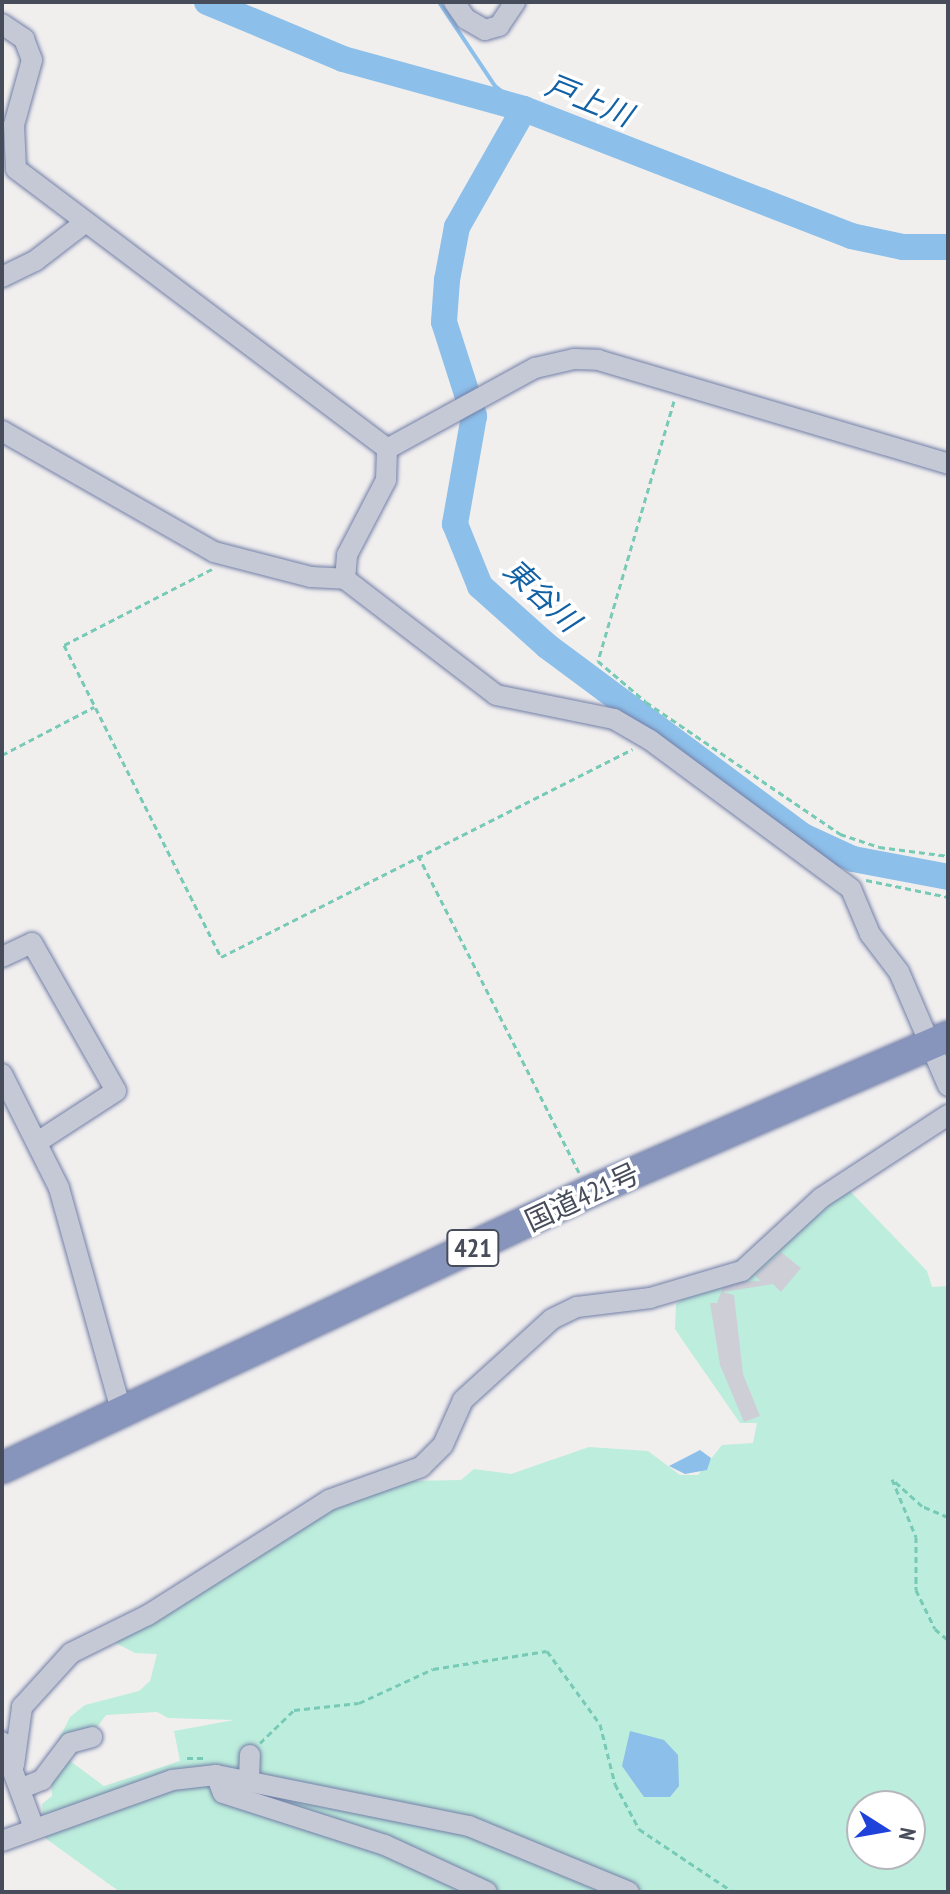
<!DOCTYPE html>
<html>
<head>
<meta charset="utf-8">
<style>
  body { margin:0 }
  #map { position:relative; width:950px; height:1894px; overflow:hidden; background:#f1efee; font-family:"PT Sans Narrow","Noto Sans JP",sans-serif }
  div>[style] { position:absolute }
  [style*='--x'] { left:calc(var(--x)*1px); top:calc(var(--y)*1px); width:calc(var(--w)*1px); rotate:calc(var(--a)*1deg) }
  .green>* { inset:0; background:#bdeddc }
  .water>* { inset:0; background:#8cbfe9 }
  .stream>* { height:4px; margin:-2px; padding:0 2px; transform-origin:2px; border-radius:2px; background:#8cbfe9 }
  .river>* { height:26px; margin:-13px; padding:0 13px; transform-origin:13px; border-radius:13px; background:#8cbfe9 }
  .building>* { inset:0; background:#cecfd6 }
  .path>* { height:3px; margin-top:-1.5px; transform-origin:0; background:repeating-linear-gradient(90deg,#77cab5 0 6px,transparent 0 10px) }
  .roads { filter:drop-shadow(0 0 2px #727fa7) drop-shadow(0 0 2px #727fa7) }
  .minor>* { height:20px; margin:-10px; padding:0 10px; transform-origin:10px; border-radius:10px; background:#c5c9d5 }
  .highway>* { height:30px; margin:-15px; padding:0 15px; transform-origin:15px; border-radius:15px; background:#8794bb }
  span { translate:-50% -50%; white-space:nowrap; text-align:center; line-height:1.15; -webkit-text-stroke:7px #fff; paint-order:stroke }
  .shield-label span { padding:2px 6px; background:#fff; border:2px solid; border-radius:6px; -webkit-text-stroke-width:0 }
  .shield-label { font-size:26px; color:#474c5b; font-weight:700 }
  .street-label { font-size:28px; color:#474c5b }
  .water-label { font-size:30px; color:#1161a4; font-style:italic }
  .frame { position:absolute; inset:0; border:4px solid #474c5b; pointer-events:none }
  .north { position:absolute; left:846px; top:1790px; width:80px; height:80px; box-sizing:border-box; background:#fff; border:2px solid #b5b7bd; border-radius:50%; rotate:101deg; font-size:22px; font-weight:700; line-height:32px; text-align:center; color:#474c5b }
  .north::after { content:''; display:block; margin:auto; width:28px; height:36px; background:#1f43da; clip-path:polygon(50% 0,100% 100%,50% 72%,0 100%) }
</style>
</head>
<body>
<div id="map">
  <div class="green">
    <i style="clip-path:polygon(evenodd,849px 1190px,927px 1271px,932px 1287px,948px 1286px,948px 1892px,120px 1892px,45px 1838px,42px 1804px,52px 1796px,51px 1776px,66px 1758px,104px 1786px,180px 1761px,174px 1731px,234px 1720px,168px 1718px,157px 1712px,106px 1715px,98px 1726px,54px 1749px,70px 1717px,85px 1705px,139px 1691px,150px 1681px,157px 1654px,135px 1653px,108px 1639px,330px 1504px,410px 1481px,461px 1480px,474px 1469px,511px 1474px,589px 1447px,648px 1451px,680px 1475px,698px 1475px,722px 1445px,753px 1443px,757px 1423px,740px 1423px,683px 1341px,675px 1329px,676px 1304px,834px 1193px,849px 1190px,862px 1806px,910px 1806px,910px 1854px,862px 1854px,862px 1806px)"></i>
  </div>
  <div class="water">
    <i style="clip-path:polygon(700px 1450px,711px 1458px,707px 1470px,685px 1474px,669px 1466px)"></i>
    <i style="clip-path:polygon(630px 1731px,664px 1740px,678px 1755px,679px 1786px,670px 1797px,644px 1797px,622px 1766px)"></i>
  </div>
  <div class="stream">
    <i style="--x:439;--y:2;--w:101;--a:56.3"></i>
    <i style="--x:495;--y:86;--w:37;--a:38"></i>
  </div>
  <div class="river">
    <i style="--x:207;--y:2;--w:147;--a:22.7"></i>
    <i style="--x:343;--y:59;--w:188;--a:15.4"></i>
    <i style="--x:524;--y:109;--w:351;--a:21.2"></i>
    <i style="--x:851;--y:236;--w:53;--a:11.9"></i>
    <i style="--x:903;--y:247;--w:45;--a:0"></i>
    <i style="--x:524;--y:109;--w:136;--a:119.6"></i>
    <i style="--x:457;--y:227;--w:54;--a:100.7"></i>
    <i style="--x:447;--y:280;--w:42;--a:94.1"></i>
    <i style="--x:444;--y:322;--w:99;--a:72.3"></i>
    <i style="--x:474;--y:416;--w:110;--a:100"></i>
    <i style="--x:455;--y:524;--w:67;--a:68"></i>
    <i style="--x:480;--y:586;--w:90;--a:41.8"></i>
    <i style="--x:547;--y:646;--w:319;--a:36.6"></i>
    <i style="--x:803;--y:836;--w:55;--a:24.7"></i>
    <i style="--x:853;--y:859;--w:97;--a:10.7"></i>
  </div>
  <div class="building">
    <i style="clip-path:polygon(781px 1252px,801px 1268px,781px 1292px,773px 1284px,723px 1292px,734px 1295px,743px 1374px,760px 1416px,744px 1422px,720px 1365px,710px 1303px,717px 1303px,725px 1282px,760px 1281px,755px 1275px)"></i>
  </div>
  <div class="path">
    <i style="--x:674;--y:401;--w:271;--a:106.3"></i>
    <i style="--x:598;--y:661;--w:63;--a:40.5"></i>
    <i style="--x:646;--y:702;--w:235;--a:34.2"></i>
    <i style="--x:840;--y:834;--w:41;--a:18.4"></i>
    <i style="--x:879;--y:847;--w:70;--a:7.4"></i>
    <i style="--x:212;--y:569;--w:166;--a:152.8"></i>
    <i style="--x:64;--y:645;--w:349;--a:63.3"></i>
    <i style="--x:221;--y:957;--w:461;--a:-26.8"></i>
    <i style="--x:2;--y:755;--w:104;--a:-27.6"></i>
    <i style="--x:418;--y:855;--w:356;--a:63.1"></i>
    <i style="--x:866;--y:880;--w:84;--a:11.7"></i>
    <i style="--x:948;--y:1517;--w:28;--a:-157"></i>
    <i style="--x:922;--y:1506;--w:40;--a:-138"></i>
    <i style="--x:892;--y:1479;--w:63;--a:67.5"></i>
    <i style="--x:916;--y:1537;--w:53;--a:90"></i>
    <i style="--x:916;--y:1590;--w:43;--a:64"></i>
    <i style="--x:935;--y:1629;--w:17;--a:40"></i>
    <i style="--x:260;--y:1743;--w:47;--a:-44.1"></i>
    <i style="--x:294;--y:1710;--w:65;--a:-6.1"></i>
    <i style="--x:359;--y:1703;--w:81;--a:-24.7"></i>
    <i style="--x:433;--y:1669;--w:115;--a:-9"></i>
    <i style="--x:547;--y:1651;--w:90;--a:54"></i>
    <i style="--x:600;--y:1724;--w:62;--a:76"></i>
    <i style="--x:615;--y:1784;--w:51;--a:61.9"></i>
    <i style="--x:639;--y:1829;--w:113;--a:33.8"></i>
    <i style="--x:187;--y:1758;--w:16;--a:0"></i>
  </div>
  <div class="roads">
    <div class="minor">
      <i style="--x:454;--y:2;--w:21;--a:55"></i>
      <i style="--x:466;--y:19;--w:22;--a:30"></i>
      <i style="--x:485;--y:30;--w:15;--a:-16"></i>
      <i style="--x:499;--y:26;--w:29;--a:-56"></i>
      <i style="--x:2;--y:24;--w:27;--a:34"></i>
      <i style="--x:24;--y:39;--w:22;--a:69"></i>
      <i style="--x:32;--y:60;--w:67;--a:105.5"></i>
      <i style="--x:14;--y:125;--w:44;--a:87.4"></i>
      <i style="--x:16;--y:169;--w:465;--a:37"></i>
      <i style="--x:387;--y:449;--w:169;--a:-28.7"></i>
      <i style="--x:535;--y:368;--w:40;--a:-13"></i>
      <i style="--x:574;--y:359;--w:24;--a:2"></i>
      <i style="--x:598;--y:360;--w:365;--a:16.5"></i>
      <i style="--x:2;--y:277;--w:37;--a:-26"></i>
      <i style="--x:35;--y:261;--w:61;--a:-37.6"></i>
      <i style="--x:2;--y:431;--w:244;--a:29.7"></i>
      <i style="--x:214;--y:552;--w:100;--a:14.5"></i>
      <i style="--x:311;--y:577;--w:34;--a:3"></i>
      <i style="--x:345;--y:579;--w:190;--a:37.5"></i>
      <i style="--x:496;--y:695;--w:120;--a:11.5"></i>
      <i style="--x:614;--y:719;--w:42;--a:30.3"></i>
      <i style="--x:650;--y:740;--w:250;--a:36.5"></i>
      <i style="--x:851;--y:889;--w:49;--a:67.1"></i>
      <i style="--x:870;--y:934;--w:48;--a:52.7"></i>
      <i style="--x:899;--y:972;--w:124;--a:66.7"></i>
      <i style="--x:345;--y:579;--w:24;--a:-85"></i>
      <i style="--x:347;--y:555;--w:85;--a:-62.5"></i>
      <i style="--x:386;--y:480;--w:31;--a:-88"></i>
      <i style="--x:2;--y:957;--w:33;--a:-25"></i>
      <i style="--x:32;--y:943;--w:170;--a:60.4"></i>
      <i style="--x:116;--y:1091;--w:92;--a:147"></i>
      <i style="--x:2;--y:1074;--w:127;--a:63.4"></i>
      <i style="--x:59;--y:1188;--w:234;--a:74.4"></i>
      <i style="--x:2;--y:1742;--w:92;--a:69.6"></i>
      <i style="--x:14;--y:1765;--w:59;--a:-82.1"></i>
      <i style="--x:22;--y:1707;--w:73;--a:-47.8"></i>
      <i style="--x:71;--y:1653;--w:86;--a:-26.3"></i>
      <i style="--x:148;--y:1615;--w:214;--a:-32.4"></i>
      <i style="--x:329;--y:1500;--w:98;--a:-19.7"></i>
      <i style="--x:421;--y:1467;--w:31;--a:-45"></i>
      <i style="--x:443;--y:1445;--w:49;--a:-66"></i>
      <i style="--x:463;--y:1400;--w:120;--a:-42.3"></i>
      <i style="--x:552;--y:1319;--w:28;--a:-26"></i>
      <i style="--x:577;--y:1307;--w:74;--a:-7"></i>
      <i style="--x:650;--y:1298;--w:96;--a:-16.4"></i>
      <i style="--x:742;--y:1271;--w:108;--a:-42.7"></i>
      <i style="--x:821;--y:1198;--w:152;--a:-33.2"></i>
      <i style="--x:216;--y:1775;--w:19;--a:69"></i>
      <i style="--x:223;--y:1793;--w:170;--a:17.8"></i>
      <i style="--x:385;--y:1845;--w:112;--a:24.7"></i>
      <i style="--x:249;--y:1780;--w:25;--a:-88"></i>
      <i style="--x:22;--y:1788;--w:22;--a:-22"></i>
      <i style="--x:42;--y:1780;--w:46;--a:-52.9"></i>
      <i style="--x:70;--y:1743;--w:23;--a:-15"></i>
      <i style="--x:2;--y:1841;--w:181;--a:-19.7"></i>
      <i style="--x:172;--y:1780;--w:44;--a:-6.5"></i>
      <i style="--x:216;--y:1775;--w:258;--a:11.4"></i>
      <i style="--x:469;--y:1826;--w:173;--a:22.4"></i>
    </div>
    <div class="highway">
      <i style="--x:2;--y:1468;--w:649;--a:-25.18"></i>
      <i style="--x:589;--y:1192;--w:391;--a:-23.4"></i>
    </div>
  </div>
  <div class="shield-label">
    <span style="left:473px;top:1248px">421</span>
  </div>
  <div class="street-label">
    <span style="left:582px;top:1197px;rotate:-25deg">国道421号</span>
  </div>
  <div class="water-label">
    <span style="left:589px;top:100px;rotate:22deg">戸上川</span>
    <span style="left:542px;top:595px;rotate:43deg">東谷川</span>
  </div>
  <div class="frame"></div>
  <div class="north">N</div>
</div>
</body>
</html>
